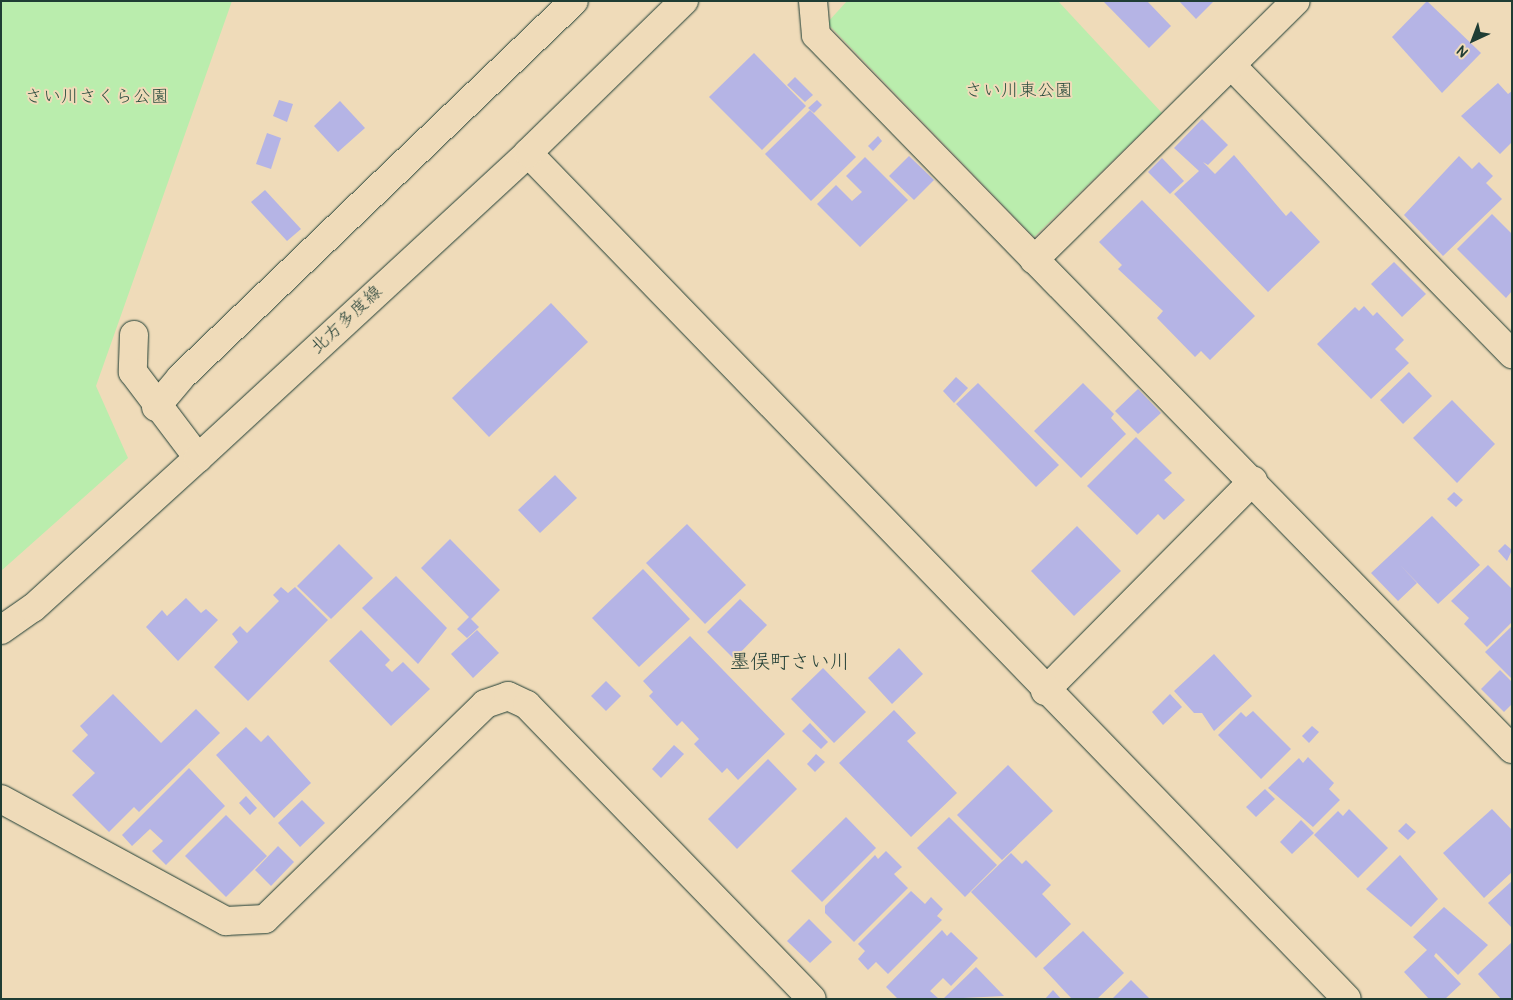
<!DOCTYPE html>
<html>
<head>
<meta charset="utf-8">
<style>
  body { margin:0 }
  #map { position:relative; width:1513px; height:1000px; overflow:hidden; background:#efdbb9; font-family:Pangolin,"Klee One",sans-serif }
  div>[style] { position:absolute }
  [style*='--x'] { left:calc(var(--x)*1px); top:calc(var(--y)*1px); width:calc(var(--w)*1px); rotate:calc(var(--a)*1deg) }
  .green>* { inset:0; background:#baedad }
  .building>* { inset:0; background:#b5b4e5 }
  .roads { filter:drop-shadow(0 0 1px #1f3d34) drop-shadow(0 0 1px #1f3d34) }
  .street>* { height:28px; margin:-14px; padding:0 14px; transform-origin:14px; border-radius:14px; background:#efdbb9 }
  .secondary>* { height:28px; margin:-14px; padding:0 14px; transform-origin:14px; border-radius:14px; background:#efdbb9 }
  .primary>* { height:28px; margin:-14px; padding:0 14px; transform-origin:14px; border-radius:14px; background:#efdbb9 }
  span { translate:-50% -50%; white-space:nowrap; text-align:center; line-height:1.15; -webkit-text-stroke:4px #efdbb9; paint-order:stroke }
  .park-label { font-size:18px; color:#2e4f40 }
  .street-label { font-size:18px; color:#1f3d34 }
  .quarter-label { font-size:20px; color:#1f3d34 }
  .frame { position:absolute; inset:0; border:2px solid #1f3d34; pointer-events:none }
  .north { position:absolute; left:1448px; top:15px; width:50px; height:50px; -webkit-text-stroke:4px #efdbb9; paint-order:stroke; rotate:223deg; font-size:14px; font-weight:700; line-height:20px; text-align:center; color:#1f3d34 }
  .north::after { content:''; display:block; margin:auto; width:18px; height:22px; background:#1f3d34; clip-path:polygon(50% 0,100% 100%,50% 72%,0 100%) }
</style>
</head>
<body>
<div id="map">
  <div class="green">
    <i style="clip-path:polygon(1px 1px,232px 1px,96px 386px,128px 458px,1px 571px)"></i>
    <i style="clip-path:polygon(847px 1px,1058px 1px,1162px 113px,1034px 237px,827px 23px)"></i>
  </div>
  <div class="building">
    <i style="clip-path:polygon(1103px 1px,1147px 1px,1171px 26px,1149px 48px)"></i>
    <i style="clip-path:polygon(1179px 1px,1214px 1px,1196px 19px)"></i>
    <i style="clip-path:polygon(1427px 1px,1481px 53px,1442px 93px,1392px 37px)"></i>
    <i style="clip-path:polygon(754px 53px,806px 106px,762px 150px,709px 97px)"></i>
    <i style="clip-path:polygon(795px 77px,813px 95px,805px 102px,787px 85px)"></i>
    <i style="clip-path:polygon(1498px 83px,1508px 94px,1512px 91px,1512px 142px,1500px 154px,1461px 116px)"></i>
    <i style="clip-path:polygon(279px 100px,293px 104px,287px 122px,273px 116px)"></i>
    <i style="clip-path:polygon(817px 100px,822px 105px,814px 113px,808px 108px)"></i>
    <i style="clip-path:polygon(340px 101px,365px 128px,338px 152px,314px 126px)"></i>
    <i style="clip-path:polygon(810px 110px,856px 157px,811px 201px,765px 154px)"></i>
    <i style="clip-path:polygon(1202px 119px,1228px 145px,1208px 165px,1203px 162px,1215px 174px,1234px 155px,1286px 216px,1291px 211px,1320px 242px,1268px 292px,1174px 194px,1199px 171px,1174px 148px)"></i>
    <i style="clip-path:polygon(267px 133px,281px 138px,271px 169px,256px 164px)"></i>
    <i style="clip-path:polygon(878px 136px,882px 141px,873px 151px,868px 146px)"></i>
    <i style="clip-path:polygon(909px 156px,934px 180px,914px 200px,889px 176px)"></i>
    <i style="clip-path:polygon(1459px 156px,1472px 169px,1479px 162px,1493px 176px,1486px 183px,1502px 199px,1443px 256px,1404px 215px)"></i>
    <i style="clip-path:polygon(865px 157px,908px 200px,860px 247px,817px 204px,836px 185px,852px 201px,862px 192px,846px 176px)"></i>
    <i style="clip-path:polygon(1162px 158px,1184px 181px,1170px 194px,1148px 172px)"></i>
    <i style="clip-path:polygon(265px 190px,301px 229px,287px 241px,251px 202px)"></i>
    <i style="clip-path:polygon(1142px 200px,1255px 316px,1210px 360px,1201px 351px,1195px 357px,1157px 318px,1163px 311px,1118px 269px,1122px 265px,1099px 242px)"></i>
    <i style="clip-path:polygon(1492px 214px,1512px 234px,1512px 291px,1506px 298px,1457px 249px)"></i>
    <i style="clip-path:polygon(1394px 262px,1426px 294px,1402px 317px,1371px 284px)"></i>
    <i style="clip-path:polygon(551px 303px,588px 342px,489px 437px,452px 398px)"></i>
    <i style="clip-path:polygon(1364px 306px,1373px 316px,1377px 312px,1404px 340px,1395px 349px,1409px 363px,1371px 399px,1317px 344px,1355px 307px,1359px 311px)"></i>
    <i style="clip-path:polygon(1409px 372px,1432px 396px,1403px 424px,1380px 400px)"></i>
    <i style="clip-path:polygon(956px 377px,968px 388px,954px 403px,943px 391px)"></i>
    <i style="clip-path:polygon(978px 383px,1059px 465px,1036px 487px,956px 404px)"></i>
    <i style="clip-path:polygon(1083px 383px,1114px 414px,1111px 418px,1126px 434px,1081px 478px,1034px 431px)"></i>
    <i style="clip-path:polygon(1138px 389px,1161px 413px,1138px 434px,1115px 411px)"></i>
    <i style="clip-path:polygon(1452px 400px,1495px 444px,1457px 483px,1413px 438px)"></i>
    <i style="clip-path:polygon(1136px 437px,1172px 473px,1164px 480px,1185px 500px,1164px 520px,1158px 514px,1137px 535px,1087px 486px)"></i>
    <i style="clip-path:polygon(555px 475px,577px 498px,540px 533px,518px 510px)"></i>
    <i style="clip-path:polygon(1454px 492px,1463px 500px,1456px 507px,1447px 499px)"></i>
    <i style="clip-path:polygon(1432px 516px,1480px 565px,1438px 604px,1400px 565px,1417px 583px,1398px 601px,1371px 573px)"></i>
    <i style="clip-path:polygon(687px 524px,746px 585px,705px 624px,646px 563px)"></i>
    <i style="clip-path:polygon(1077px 526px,1121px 571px,1074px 616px,1031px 571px)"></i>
    <i style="clip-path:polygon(450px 539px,500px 590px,471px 619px,479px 627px,467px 638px,457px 629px,469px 617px,421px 568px)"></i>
    <i style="clip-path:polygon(339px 544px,373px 578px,331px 619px,297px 586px)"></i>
    <i style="clip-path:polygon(1505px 544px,1512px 550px,1507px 561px,1498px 551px)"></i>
    <i style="clip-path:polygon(1488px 565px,1512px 589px,1512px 622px,1487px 647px,1464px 624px,1469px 618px,1451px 601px)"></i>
    <i style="clip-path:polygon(643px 569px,690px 619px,639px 667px,592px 618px)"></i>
    <i style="clip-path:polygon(396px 576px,447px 628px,418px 664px,362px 608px)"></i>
    <i style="clip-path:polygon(281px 587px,288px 593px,295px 587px,328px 620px,248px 701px,214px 667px,238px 642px,232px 634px,240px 626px,247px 633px,279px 601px,273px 595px)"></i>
    <i style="clip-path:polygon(186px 598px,201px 613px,206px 609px,218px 620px,178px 661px,146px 627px,162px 610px,167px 616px)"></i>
    <i style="clip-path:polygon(740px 599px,767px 625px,734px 659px,707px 632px)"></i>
    <i style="clip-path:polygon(1512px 626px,1512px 679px,1485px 652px)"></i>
    <i style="clip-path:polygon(361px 630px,390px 660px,385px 665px,392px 672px,403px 662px,430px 689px,391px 726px,329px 661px)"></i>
    <i style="clip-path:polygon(477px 630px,499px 653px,473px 678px,451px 654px)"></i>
    <i style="clip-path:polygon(690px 636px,785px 734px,738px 780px,727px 768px,722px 773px,694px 744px,699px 739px,682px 721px,677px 726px,649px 696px,653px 692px,643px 681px)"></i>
    <i style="clip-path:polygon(899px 648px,923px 674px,892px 704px,868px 678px)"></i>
    <i style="clip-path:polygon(1214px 654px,1252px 696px,1214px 731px,1202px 713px,1194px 713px,1174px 691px)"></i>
    <i style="clip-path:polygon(823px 668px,866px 712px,834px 743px,791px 699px)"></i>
    <i style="clip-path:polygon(1500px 670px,1512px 682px,1512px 704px,1504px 712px,1481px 689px)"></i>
    <i style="clip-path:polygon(606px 681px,621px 696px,606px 711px,591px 696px)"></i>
    <i style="clip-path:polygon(113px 694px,161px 743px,196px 709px,220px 733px,139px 812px,134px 807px,109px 832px,72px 795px,95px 773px,72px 751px,88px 735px,80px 726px)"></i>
    <i style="clip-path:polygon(1170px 694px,1182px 707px,1163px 725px,1152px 712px)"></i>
    <i style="clip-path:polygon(894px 710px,916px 733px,907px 741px,957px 793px,911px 837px,839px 763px)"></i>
    <i style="clip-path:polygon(1253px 711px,1291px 749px,1261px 779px,1218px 735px,1241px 712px,1246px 717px)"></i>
    <i style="clip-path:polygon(810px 723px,828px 742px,821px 749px,802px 731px)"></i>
    <i style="clip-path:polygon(1312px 726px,1319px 732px,1309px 743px,1302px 736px)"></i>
    <i style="clip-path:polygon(246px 727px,261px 742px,268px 735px,311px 783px,274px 818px,216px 755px)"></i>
    <i style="clip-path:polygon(674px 745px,684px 754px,661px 778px,652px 769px)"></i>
    <i style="clip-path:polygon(816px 754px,825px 762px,815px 772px,807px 764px)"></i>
    <i style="clip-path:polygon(1308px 757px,1334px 783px,1329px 789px,1340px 800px,1313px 827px,1268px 788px,1299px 758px,1303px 763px)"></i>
    <i style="clip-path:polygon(768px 759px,797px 789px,737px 849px,708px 819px)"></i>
    <i style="clip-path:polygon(1008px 765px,1053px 811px,1002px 860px,957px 815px)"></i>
    <i style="clip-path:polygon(189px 768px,225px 806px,166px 865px,152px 851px,163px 841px,150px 829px,132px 846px,122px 835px)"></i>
    <i style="clip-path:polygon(1265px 789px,1275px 799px,1256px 817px,1246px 807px)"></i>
    <i style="clip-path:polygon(246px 796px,257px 808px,250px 815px,239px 803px)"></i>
    <i style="clip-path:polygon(302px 800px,325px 823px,300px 847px,278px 823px)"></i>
    <i style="clip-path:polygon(1349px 809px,1388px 848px,1358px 878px,1314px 835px,1338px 811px,1343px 816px)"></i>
    <i style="clip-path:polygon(1492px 809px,1512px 830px,1512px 872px,1484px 898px,1443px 853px)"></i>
    <i style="clip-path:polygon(226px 815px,267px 856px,226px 897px,185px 856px)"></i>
    <i style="clip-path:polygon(846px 817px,876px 848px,822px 902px,791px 871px)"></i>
    <i style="clip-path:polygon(949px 817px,997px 865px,965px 897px,917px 848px)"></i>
    <i style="clip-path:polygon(1301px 820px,1314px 833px,1292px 854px,1280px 842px)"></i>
    <i style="clip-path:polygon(1406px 823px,1416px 832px,1408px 840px,1398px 831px)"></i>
    <i style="clip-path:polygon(278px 846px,294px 862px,271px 886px,255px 870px)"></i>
    <i style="clip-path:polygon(886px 851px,902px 867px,894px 874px,908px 888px,854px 942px,825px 913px,825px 906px,875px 855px,878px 859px)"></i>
    <i style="clip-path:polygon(1011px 853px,1022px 864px,1026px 860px,1051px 885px,1042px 894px,1071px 924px,1036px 958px,971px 892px)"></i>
    <i style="clip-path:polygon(1400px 855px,1438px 899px,1411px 927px,1366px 889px)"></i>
    <i style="clip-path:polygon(1512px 881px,1512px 928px,1488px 903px)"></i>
    <i style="clip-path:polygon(911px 891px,925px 904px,931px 897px,943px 909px,937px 916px,942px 920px,888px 974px,876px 962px,868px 970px,858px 959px,865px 951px,858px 944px)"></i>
    <i style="clip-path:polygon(1444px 907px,1488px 945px,1458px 975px,1436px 953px,1434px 956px,1461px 984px,1445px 999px,1429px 999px,1404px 972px,1427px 950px,1413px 937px)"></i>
    <i style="clip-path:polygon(809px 919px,832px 942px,810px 963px,787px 941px)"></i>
    <i style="clip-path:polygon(942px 930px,947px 936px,951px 932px,978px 958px,951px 986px,943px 978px,930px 991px,939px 999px,898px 999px,886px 987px)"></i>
    <i style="clip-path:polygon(1083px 931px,1124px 973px,1097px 999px,1072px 999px,1043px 968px)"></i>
    <i style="clip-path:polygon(1512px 942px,1512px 999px,1501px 999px,1478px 974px)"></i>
    <i style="clip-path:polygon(976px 967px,1004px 996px,943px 999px)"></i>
    <i style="clip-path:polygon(1131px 980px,1150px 999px,1112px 999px)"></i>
    <i style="clip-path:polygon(1053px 990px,1061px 999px,1045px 999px)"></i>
  </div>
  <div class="roads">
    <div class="street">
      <i style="--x:813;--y:1;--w:34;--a:85"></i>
      <i style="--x:816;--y:35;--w:997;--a:45.73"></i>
      <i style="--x:1232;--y:66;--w:402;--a:45.8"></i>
      <i style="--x:1034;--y:260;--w:368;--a:-44.7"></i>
      <i style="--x:134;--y:335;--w:37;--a:92"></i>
      <i style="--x:133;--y:372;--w:108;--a:52.9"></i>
      <i style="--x:156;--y:407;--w:38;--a:-50"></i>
      <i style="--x:180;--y:378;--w:545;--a:-43.74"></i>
      <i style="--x:1045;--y:691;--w:296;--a:-45.3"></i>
      <i style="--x:1;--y:799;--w:256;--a:28.5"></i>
      <i style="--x:226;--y:921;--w:39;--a:-3"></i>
      <i style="--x:265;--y:919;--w:308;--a:-44.3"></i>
      <i style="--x:485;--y:704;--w:24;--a:-19"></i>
      <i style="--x:508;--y:696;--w:21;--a:25"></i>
      <i style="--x:527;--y:705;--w:409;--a:45.9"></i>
    </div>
    <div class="secondary">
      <i style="--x:528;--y:153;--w:1177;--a:45.93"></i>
    </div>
    <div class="primary">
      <i style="--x:1;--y:630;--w:39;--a:-35"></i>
      <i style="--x:33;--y:608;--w:223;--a:-42.3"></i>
      <i style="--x:198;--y:458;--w:449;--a:-42.7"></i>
      <i style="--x:528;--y:153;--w:218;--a:-44.3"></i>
    </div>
  </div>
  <div class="park-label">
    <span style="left:1019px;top:91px">さい川東公園</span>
    <span style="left:97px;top:97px">さい川さくら公園</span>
  </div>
  <div class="street-label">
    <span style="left:347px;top:320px;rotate:-43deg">北方多度線</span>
  </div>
  <div class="quarter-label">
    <span style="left:790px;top:661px">墨俣町さい川</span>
  </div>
  <div class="frame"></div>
  <div class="north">N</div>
</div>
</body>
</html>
